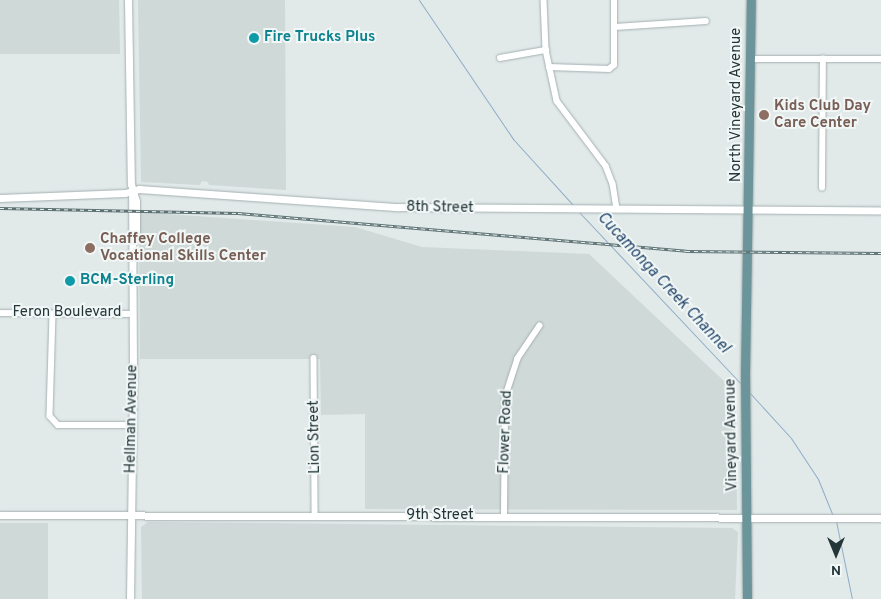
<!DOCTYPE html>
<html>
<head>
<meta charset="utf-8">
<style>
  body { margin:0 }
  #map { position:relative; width:881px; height:599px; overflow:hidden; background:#e1e9e9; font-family:Overpass,sans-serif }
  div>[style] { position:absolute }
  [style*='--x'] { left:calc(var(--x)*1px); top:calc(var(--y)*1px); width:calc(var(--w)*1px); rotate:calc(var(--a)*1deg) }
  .built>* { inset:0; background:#cfd9d8 }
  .stream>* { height:1px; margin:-0.5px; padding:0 0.5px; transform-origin:0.5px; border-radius:0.5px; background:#8facc8 }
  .roads { filter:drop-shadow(0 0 1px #a5b0b0) drop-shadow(0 0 1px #a5b0b0) }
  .minor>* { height:5.5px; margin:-2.75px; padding:0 2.75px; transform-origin:2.75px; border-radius:2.75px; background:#fff }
  .tertiary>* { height:7px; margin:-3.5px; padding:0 3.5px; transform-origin:3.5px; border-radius:3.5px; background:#fff }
  .primary>* { height:9px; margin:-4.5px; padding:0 4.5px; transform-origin:4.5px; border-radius:4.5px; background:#6b959a }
  .rail>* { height:3px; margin-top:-1.5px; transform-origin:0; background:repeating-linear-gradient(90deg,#f1f7f6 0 4px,#5e7274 0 8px); box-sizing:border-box; border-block:1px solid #5e7274 }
  .dots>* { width:14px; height:14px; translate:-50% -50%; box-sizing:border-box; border:2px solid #f1f7f6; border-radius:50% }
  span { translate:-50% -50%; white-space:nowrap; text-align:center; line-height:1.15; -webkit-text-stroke:4px #f1f7f6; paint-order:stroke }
  .culture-label { font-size:15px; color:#0d838f; font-weight:700 }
  .left { translate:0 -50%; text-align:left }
  .street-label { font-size:15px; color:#243638 }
  .education-label { font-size:15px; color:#785e54; font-weight:700 }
  .water-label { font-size:16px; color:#25486c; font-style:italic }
  .north { position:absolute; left:811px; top:529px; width:50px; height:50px; -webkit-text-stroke:4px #f1f7f6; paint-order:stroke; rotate:180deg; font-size:14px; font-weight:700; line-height:20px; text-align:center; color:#243638 }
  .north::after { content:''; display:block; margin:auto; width:18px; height:22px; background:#243638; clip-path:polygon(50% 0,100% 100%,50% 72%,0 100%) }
</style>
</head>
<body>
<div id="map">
  <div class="built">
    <i style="clip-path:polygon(0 0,119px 0,120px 54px,0 54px)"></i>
    <i style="clip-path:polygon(138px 0,285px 0,286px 190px,209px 185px,208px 182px,202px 181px,200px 185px,141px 182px)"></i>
    <i style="clip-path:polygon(139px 212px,355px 227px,422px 247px,589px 254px,725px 382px,725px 408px,736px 408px,737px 510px,365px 509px,365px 414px,321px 415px,320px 359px,140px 359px)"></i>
    <i style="clip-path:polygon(148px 522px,732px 528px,738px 532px,735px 599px,142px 599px,141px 527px)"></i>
    <i style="clip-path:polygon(0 523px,48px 523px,48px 599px,0 599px)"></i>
  </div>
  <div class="stream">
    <i style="--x:419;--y:0;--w:168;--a:55.9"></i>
    <i style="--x:513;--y:139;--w:89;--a:47.7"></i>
    <i style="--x:579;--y:212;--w:236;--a:46.7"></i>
    <i style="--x:749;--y:392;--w:62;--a:47.6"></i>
    <i style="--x:791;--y:438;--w:49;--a:56.6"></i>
    <i style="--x:818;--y:479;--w:40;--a:68"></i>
    <i style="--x:836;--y:521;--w:80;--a:78.4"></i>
  </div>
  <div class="roads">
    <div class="minor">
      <i style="--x:544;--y:0;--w:50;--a:87.7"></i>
      <i style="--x:546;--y:50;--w:52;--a:77.8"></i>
      <i style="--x:557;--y:101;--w:81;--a:53"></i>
      <i style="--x:606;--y:166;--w:19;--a:69"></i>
      <i style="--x:613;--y:184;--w:25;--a:81"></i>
      <i style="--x:615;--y:27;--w:91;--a:-3.8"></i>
      <i style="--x:500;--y:58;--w:47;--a:-9.9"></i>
      <i style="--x:751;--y:59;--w:130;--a:0"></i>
      <i style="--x:549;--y:67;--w:60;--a:1.9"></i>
      <i style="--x:609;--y:69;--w:6;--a:-39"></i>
      <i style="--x:614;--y:65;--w:65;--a:-90"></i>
      <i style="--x:822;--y:188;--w:129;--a:-89.6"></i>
      <i style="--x:0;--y:313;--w:133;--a:0.4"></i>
      <i style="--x:53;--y:314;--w:102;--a:91.7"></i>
      <i style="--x:50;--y:416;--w:12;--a:48"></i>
      <i style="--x:58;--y:425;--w:74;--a:0"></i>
      <i style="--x:314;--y:358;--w:157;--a:89.6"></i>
      <i style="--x:504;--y:516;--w:119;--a:-89.5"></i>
      <i style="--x:505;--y:397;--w:40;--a:-72"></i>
      <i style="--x:517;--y:359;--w:40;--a:-56"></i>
    </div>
    <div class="tertiary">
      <i style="--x:128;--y:0;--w:184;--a:89.1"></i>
      <i style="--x:131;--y:184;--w:18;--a:74"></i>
      <i style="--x:136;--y:201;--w:33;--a:90"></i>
      <i style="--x:136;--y:234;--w:5;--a:127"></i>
      <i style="--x:0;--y:198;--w:125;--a:-2.3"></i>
      <i style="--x:125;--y:193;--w:15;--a:-16"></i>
      <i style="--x:139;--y:189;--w:260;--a:4"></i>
      <i style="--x:398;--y:207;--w:483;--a:0.4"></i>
      <i style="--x:0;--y:515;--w:881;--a:0.2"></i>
      <i style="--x:130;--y:599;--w:229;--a:-89.2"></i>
      <i style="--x:133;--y:370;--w:179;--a:-90.3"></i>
    </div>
    <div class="primary">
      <i style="--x:747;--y:599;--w:225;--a:-90.5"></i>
      <i style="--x:745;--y:374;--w:374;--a:-89.1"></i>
    </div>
  </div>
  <div class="rail">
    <i style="--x:0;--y:208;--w:238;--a:1.2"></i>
    <i style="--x:238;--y:213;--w:450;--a:4.8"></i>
    <i style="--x:686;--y:251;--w:195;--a:0.6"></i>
  </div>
  <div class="dots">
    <i style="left:254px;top:38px;background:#0f9aa8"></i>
    <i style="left:764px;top:115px;background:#8d6e63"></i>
    <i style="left:90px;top:248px;background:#8d6e63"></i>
    <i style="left:70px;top:281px;background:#0f9aa8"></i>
  </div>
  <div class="culture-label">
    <span class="left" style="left:264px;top:38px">Fire Trucks Plus</span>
    <span class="left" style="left:80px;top:281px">BCM-Sterling</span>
  </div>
  <div class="street-label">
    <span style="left:737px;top:105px;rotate:-90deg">North Vineyard Avenue</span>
    <span style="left:440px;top:208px;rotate:1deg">8th Street</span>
    <span style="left:67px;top:313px">Feron Boulevard</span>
    <span style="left:132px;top:419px;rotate:-89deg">Hellman Avenue</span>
    <span style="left:506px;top:432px;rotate:-88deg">Flower Road</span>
    <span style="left:732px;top:435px;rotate:-91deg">Vineyard Avenue</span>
    <span style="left:315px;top:437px;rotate:-91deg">Lion Street</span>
    <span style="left:440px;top:516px">9th Street</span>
  </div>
  <div class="education-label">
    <span class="left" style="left:774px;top:115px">Kids Club Day<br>Care Center</span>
    <span class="left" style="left:100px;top:248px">Chaffey College<br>Vocational Skills Center</span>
  </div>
  <div class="water-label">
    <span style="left:663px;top:283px;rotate:47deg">Cucamonga Creek Channel</span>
  </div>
  <div class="north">N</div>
</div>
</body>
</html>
